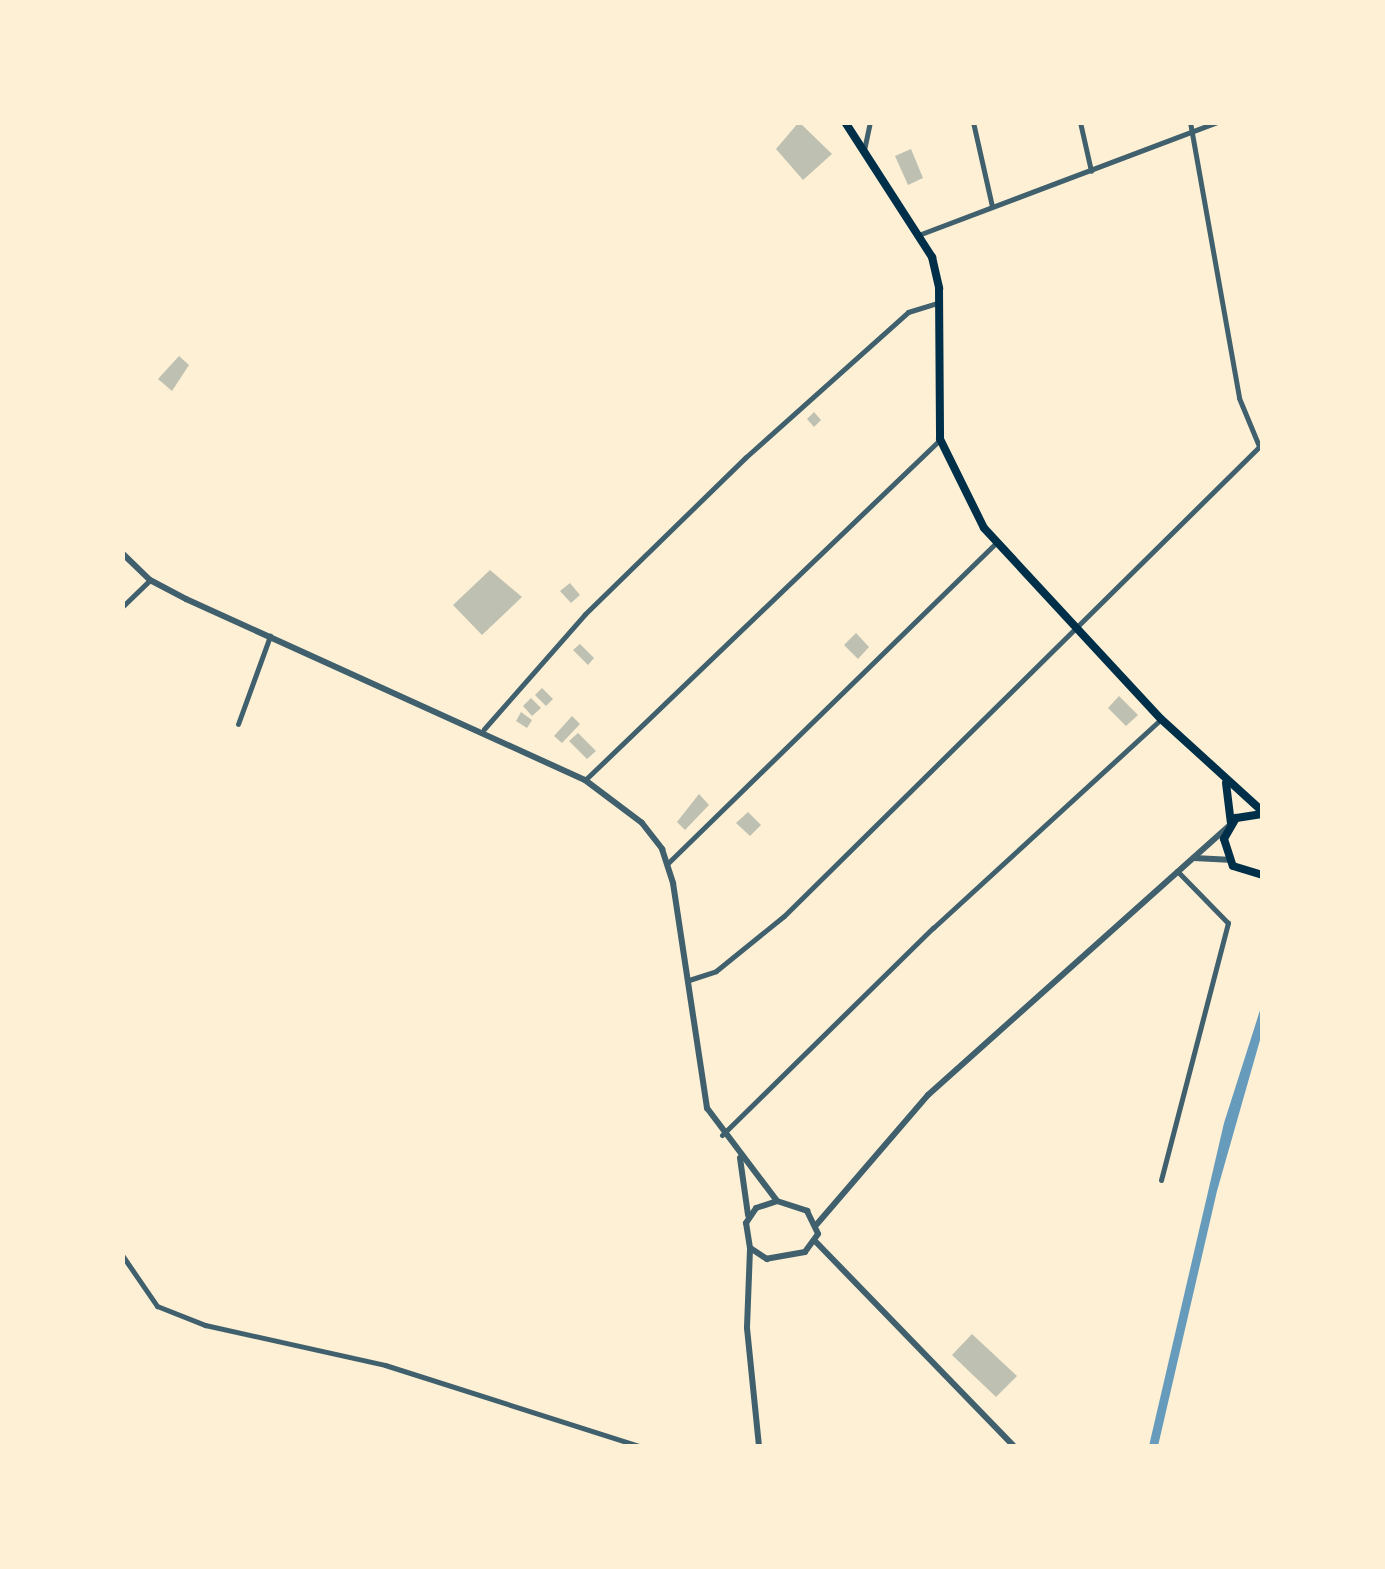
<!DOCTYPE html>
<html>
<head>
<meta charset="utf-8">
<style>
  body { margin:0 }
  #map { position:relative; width:1385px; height:1569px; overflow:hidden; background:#fdf0d5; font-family:"Sofia Sans Condensed",sans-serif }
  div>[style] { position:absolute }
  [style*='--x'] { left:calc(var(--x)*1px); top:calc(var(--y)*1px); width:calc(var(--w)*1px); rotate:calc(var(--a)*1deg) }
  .water>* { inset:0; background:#669bbc }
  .building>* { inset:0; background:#bec0b2 }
  .minor>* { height:5px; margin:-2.5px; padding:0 2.5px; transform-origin:2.5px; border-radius:2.5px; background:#3f606c }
  .tertiary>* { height:6px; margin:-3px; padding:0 3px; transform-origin:3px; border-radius:3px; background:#3f606c }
  .secondary>* { height:8px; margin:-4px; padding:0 4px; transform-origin:4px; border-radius:4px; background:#003049 }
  span { translate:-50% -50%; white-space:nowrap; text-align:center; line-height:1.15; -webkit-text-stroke:8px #fdf0d5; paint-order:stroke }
  .frame { position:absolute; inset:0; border:125px solid #fdf0d5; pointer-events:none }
</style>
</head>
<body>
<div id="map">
  <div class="water">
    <i style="clip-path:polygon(1262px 1004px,1262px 1033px,1217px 1191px,1158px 1446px,1149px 1446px,1224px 1123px)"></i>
  </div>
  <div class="building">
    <i style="clip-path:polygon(799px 122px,832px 154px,803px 180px,776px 149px)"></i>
    <i style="clip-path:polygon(911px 149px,923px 178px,908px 185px,895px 156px)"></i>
    <i style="clip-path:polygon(179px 356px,189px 365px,172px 391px,158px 379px)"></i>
    <i style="clip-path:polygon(814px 412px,821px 420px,814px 427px,807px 419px)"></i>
    <i style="clip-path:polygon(490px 570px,522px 597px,482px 635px,453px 605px)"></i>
    <i style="clip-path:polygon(570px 583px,580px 595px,571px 603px,560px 591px)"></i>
    <i style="clip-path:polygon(856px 633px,869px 647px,858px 659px,844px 645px)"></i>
    <i style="clip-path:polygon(580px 644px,594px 658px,588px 665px,573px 650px)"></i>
    <i style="clip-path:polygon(542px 688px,553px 699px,546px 706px,535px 695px)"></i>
    <i style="clip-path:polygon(1119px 696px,1138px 715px,1126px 726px,1108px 708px)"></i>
    <i style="clip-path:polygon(531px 698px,541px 708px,532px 716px,523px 706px)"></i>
    <i style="clip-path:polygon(521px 712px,532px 720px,527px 728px,516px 721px)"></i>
    <i style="clip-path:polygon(572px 716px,580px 724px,562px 743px,554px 736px)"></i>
    <i style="clip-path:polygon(578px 733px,596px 751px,587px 759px,569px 741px)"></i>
    <i style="clip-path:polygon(699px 794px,709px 805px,685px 830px,677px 822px)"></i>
    <i style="clip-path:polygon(748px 812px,761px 825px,750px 836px,736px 823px)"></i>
    <i style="clip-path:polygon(972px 1334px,1017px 1376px,996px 1397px,952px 1355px)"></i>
  </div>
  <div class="minor">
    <i style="--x:973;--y:122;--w:86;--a:77.3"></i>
    <i style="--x:1080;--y:122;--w:50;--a:77.3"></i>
    <i style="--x:1190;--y:122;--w:280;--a:79.9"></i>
    <i style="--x:1239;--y:398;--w:52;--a:67.4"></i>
    <i style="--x:864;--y:150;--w:29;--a:-78"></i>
    <i style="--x:921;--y:234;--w:317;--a:-20.7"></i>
    <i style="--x:122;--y:607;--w:39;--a:-44"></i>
    <i style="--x:238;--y:724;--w:94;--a:-70"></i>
    <i style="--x:484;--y:729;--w:153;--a:-48.7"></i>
    <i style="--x:585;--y:614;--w:225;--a:-44.3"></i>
    <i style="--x:746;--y:457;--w:217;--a:-41.8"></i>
    <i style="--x:908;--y:312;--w:31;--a:-17"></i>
    <i style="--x:585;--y:780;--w:492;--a:-43.8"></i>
    <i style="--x:668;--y:863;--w:457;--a:-44.3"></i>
    <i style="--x:689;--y:980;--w:28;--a:-18"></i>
    <i style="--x:716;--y:971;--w:87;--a:-39"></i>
    <i style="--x:784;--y:916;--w:672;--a:-44.64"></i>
    <i style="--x:722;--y:1135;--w:296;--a:-44.5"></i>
    <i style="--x:933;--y:928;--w:309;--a:-42.5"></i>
    <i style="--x:1161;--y:1180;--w:266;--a:-75.4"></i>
    <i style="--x:1228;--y:923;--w:73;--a:-134.4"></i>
    <i style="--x:122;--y:1255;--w:62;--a:55.5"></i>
    <i style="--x:157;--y:1306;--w:52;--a:21.6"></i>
    <i style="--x:205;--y:1325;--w:184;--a:12.5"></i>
    <i style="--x:385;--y:1365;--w:267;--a:17.7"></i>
  </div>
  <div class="tertiary">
    <i style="--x:122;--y:553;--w:39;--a:44"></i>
    <i style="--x:150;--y:580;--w:41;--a:27.8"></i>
    <i style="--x:186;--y:599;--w:438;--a:24.4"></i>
    <i style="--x:585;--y:780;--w:71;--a:37"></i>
    <i style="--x:642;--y:823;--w:33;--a:52"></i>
    <i style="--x:662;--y:849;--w:36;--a:72"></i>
    <i style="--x:673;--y:883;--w:228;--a:81.4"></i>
    <i style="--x:707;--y:1108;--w:116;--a:53"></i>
    <i style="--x:1194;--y:858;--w:34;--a:3"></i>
    <i style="--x:740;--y:1158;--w:58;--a:82"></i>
    <i style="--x:777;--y:1201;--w:32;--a:18"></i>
    <i style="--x:807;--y:1211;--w:25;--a:64"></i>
    <i style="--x:818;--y:1234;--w:22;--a:126"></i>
    <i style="--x:805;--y:1252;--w:39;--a:170"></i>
    <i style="--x:767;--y:1259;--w:20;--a:-147"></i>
    <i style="--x:750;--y:1248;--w:25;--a:-99"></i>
    <i style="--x:746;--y:1223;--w:18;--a:-56"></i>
    <i style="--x:756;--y:1208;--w:22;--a:-18"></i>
    <i style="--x:817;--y:1224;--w:170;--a:-49.3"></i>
    <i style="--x:928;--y:1095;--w:404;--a:-41.8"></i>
    <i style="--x:816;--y:1242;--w:284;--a:45.9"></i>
    <i style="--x:750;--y:1249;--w:79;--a:92.2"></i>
    <i style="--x:747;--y:1328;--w:119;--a:84.2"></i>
  </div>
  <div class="secondary">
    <i style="--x:845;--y:122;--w:161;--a:57.2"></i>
    <i style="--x:932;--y:257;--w:32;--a:77"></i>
    <i style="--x:939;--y:288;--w:151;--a:89.6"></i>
    <i style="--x:940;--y:439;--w:99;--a:63.7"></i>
    <i style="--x:984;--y:528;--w:260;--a:47.2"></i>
    <i style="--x:1161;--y:719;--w:137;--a:42.3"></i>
    <i style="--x:1226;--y:783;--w:39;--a:83"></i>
    <i style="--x:1262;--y:814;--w:26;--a:171"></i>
    <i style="--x:1236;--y:818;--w:24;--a:120"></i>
    <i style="--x:1224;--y:839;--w:28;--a:72"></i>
    <i style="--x:1233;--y:866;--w:30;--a:17"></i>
  </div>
  <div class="frame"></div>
</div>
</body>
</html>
